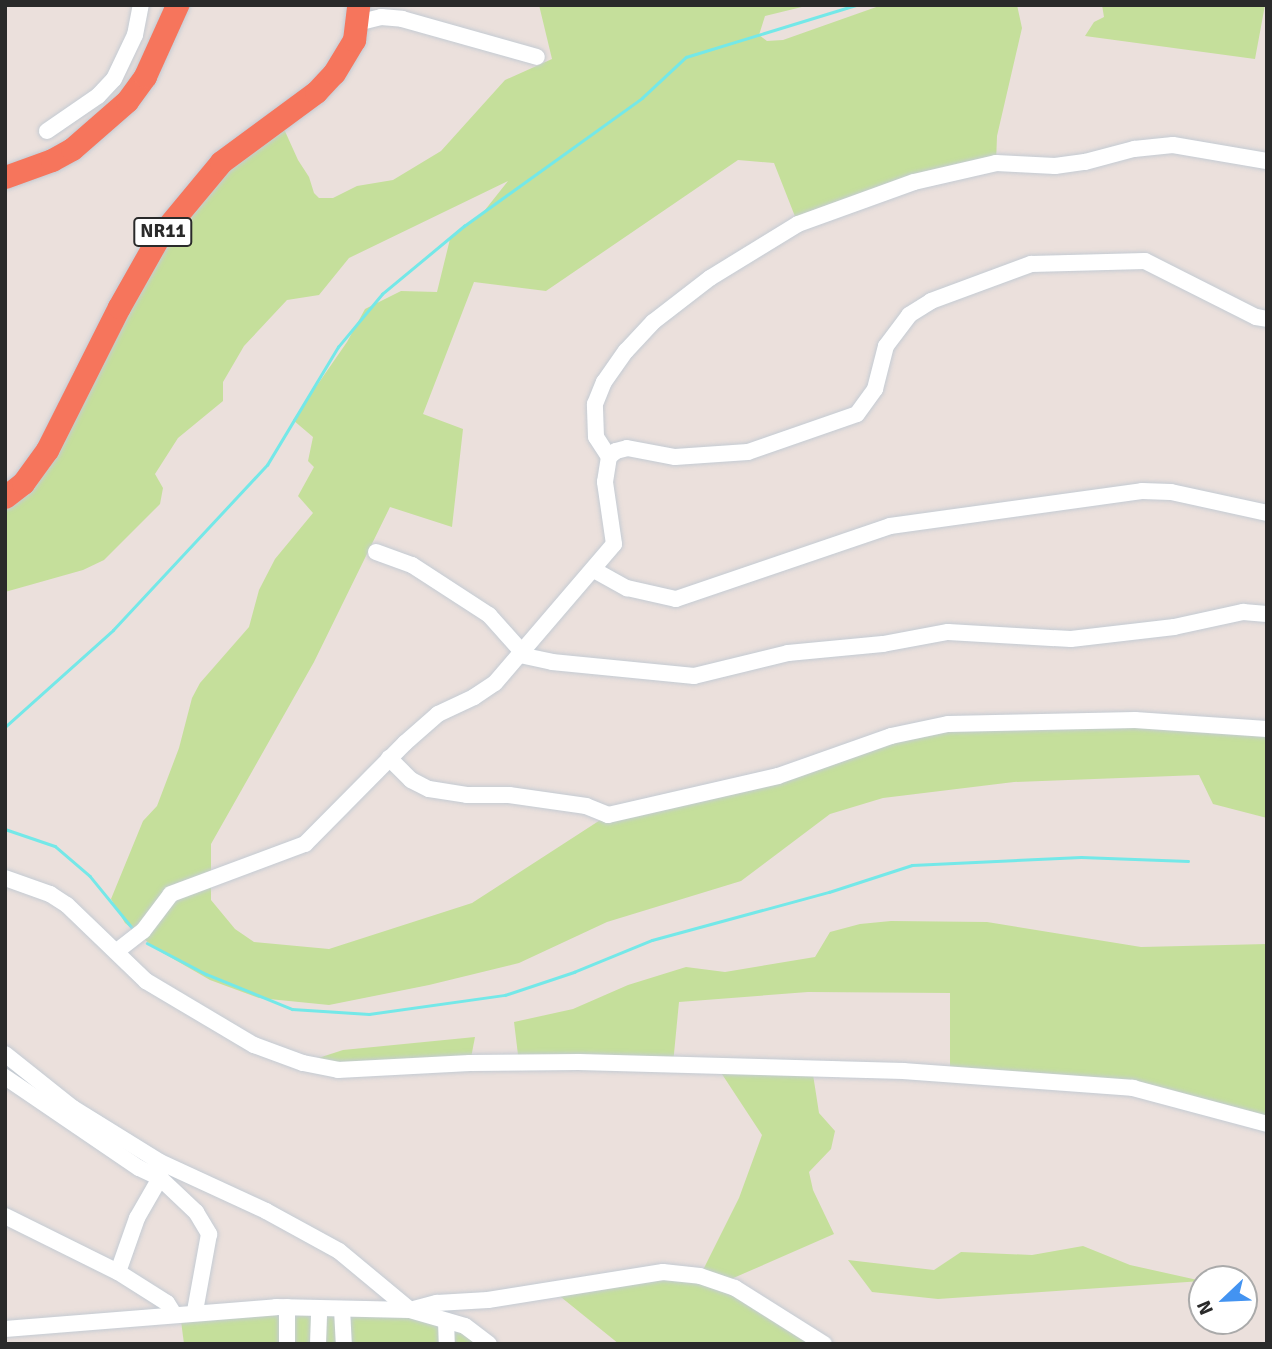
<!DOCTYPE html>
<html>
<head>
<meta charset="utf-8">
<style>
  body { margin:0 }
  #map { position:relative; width:1272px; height:1349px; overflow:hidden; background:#ebe0dc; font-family:Signika,sans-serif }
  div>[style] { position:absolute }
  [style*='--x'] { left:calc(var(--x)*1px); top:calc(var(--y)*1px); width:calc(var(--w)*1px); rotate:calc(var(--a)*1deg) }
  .green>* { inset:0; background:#c5df9b }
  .stream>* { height:2.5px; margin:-1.25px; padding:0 1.25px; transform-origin:1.25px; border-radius:1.25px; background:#74e8e8 }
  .roads { filter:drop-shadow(0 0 2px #c4cbd3) drop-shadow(0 0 2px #c4cbd3) }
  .minor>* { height:16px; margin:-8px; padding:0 8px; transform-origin:8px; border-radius:8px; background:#fff }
  .highway>* { height:23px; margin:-11.5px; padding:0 11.5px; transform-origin:11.5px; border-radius:11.5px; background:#f6755c }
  span { translate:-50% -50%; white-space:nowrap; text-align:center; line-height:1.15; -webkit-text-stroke:7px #fff; paint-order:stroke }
  .shield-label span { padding:2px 5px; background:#fff; border:2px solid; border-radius:5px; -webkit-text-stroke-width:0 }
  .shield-label { font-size:19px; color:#2a2a2a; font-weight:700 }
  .frame { position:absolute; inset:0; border:7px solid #2a2a2a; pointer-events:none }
  .north { position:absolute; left:1188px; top:1265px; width:70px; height:70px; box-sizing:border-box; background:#fff; border:2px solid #aaa; border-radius:50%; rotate:247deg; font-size:19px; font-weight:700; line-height:28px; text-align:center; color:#2a2a2a }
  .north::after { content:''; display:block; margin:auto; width:24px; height:32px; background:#4393f1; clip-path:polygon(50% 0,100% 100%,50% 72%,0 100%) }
</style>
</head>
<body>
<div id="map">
  <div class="green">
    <i style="clip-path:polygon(539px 5px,810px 5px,765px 16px,759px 35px,767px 41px,783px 40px,882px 5px,1017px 5px,1022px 28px,997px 136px,996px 163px,798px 224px,774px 163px,738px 160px,546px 291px,474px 282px,423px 414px,463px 429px,452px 527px,390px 507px,314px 662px,211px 844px,211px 900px,235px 929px,254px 942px,329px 949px,472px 903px,608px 815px,948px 724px,1267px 729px,1267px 818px,1213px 804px,1199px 775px,1014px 782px,883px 798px,830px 814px,741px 881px,607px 922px,519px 963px,429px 985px,329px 1005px,259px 998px,210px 980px,156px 949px,125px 923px,111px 899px,143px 821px,157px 806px,179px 748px,192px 698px,200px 683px,249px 627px,259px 590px,275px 559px,313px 513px,298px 496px,314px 467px,308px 461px,313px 437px,293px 420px,347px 342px,365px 309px,401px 291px,437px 292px,450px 239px,481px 215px,508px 181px,349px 258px,319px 295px,287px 300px,244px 346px,223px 382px,223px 401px,178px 438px,155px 474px,163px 488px,160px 504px,104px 560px,83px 570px,5px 592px,5px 497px,23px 483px,158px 238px,279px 118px,298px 160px,309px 177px,314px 193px,319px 198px,333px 198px,357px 186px,393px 180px,441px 151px,505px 80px,552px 59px)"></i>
    <i style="clip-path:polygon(1102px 5px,1265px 5px,1255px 59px,1085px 36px,1094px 22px,1104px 17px)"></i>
    <i style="clip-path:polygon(891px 921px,987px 922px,1141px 947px,1267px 944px,1267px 1124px,1133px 1088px,950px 1075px,950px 993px,808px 992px,679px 1002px,673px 1064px,519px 1063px,514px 1022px,573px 1009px,628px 985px,686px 967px,725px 972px,815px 957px,830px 932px,860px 924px)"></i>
    <i style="clip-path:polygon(475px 1037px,470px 1063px,303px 1063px,343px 1050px)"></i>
    <i style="clip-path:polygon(716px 1065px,812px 1068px,819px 1113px,835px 1131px,831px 1149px,809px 1172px,813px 1190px,834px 1234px,722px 1283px,824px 1344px,619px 1344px,551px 1289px,700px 1276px,739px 1198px,762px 1135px)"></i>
    <i style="clip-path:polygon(1083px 1246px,1130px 1265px,1202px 1281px,938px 1299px,872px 1292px,848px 1260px,934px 1270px,961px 1252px,1032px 1255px)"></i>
    <i style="clip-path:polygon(410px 1310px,496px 1344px,184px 1344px,180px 1313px)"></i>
  </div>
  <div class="stream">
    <i style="--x:5;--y:727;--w:145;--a:-41.9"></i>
    <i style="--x:113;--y:630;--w:226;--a:-47"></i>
    <i style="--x:267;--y:465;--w:138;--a:-59"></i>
    <i style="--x:338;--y:347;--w:69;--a:-50.3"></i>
    <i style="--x:382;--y:294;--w:107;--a:-39.7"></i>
    <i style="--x:464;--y:226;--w:219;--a:-35.7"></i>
    <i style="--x:642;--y:98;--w:60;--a:-43"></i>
    <i style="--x:686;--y:57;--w:178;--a:-17"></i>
    <i style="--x:5;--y:829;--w:53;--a:18.8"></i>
    <i style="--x:55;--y:846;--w:46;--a:40.6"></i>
    <i style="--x:90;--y:876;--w:70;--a:50.8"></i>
    <i style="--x:147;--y:943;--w:67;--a:27.7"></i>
    <i style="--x:206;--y:974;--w:93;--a:22.1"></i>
    <i style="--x:292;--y:1009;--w:77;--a:3.7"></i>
    <i style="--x:369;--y:1014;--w:137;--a:-8"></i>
    <i style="--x:505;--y:995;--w:73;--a:-18.4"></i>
    <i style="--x:574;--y:972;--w:84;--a:-22.3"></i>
    <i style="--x:652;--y:940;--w:183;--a:-15.2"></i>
    <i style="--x:829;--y:892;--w:87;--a:-18"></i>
    <i style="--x:912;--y:865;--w:169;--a:-2.7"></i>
    <i style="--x:1081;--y:857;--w:107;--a:2.1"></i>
  </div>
  <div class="roads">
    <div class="minor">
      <i style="--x:357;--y:23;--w:25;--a:-14"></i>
      <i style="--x:381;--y:17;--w:21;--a:5"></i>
      <i style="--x:402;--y:19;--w:140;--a:15.7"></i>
      <i style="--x:47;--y:131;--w:62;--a:-34.5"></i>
      <i style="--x:98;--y:96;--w:23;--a:-47"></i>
      <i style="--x:114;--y:79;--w:49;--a:-64.5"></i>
      <i style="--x:135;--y:35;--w:31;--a:-79"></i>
      <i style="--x:609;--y:457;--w:24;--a:-123"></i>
      <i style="--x:596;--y:437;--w:33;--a:-92"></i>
      <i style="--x:595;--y:404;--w:24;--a:-68"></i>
      <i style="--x:604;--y:382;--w:38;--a:-55"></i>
      <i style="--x:626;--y:351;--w:40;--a:-47"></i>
      <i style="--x:653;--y:322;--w:72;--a:-37.7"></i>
      <i style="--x:710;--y:278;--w:103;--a:-31.5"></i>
      <i style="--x:798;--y:224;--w:123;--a:-19.9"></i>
      <i style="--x:914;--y:182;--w:84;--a:-13"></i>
      <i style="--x:996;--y:163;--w:59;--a:2.9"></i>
      <i style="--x:1055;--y:166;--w:30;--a:-8"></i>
      <i style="--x:1085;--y:162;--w:51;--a:-14.9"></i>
      <i style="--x:1134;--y:149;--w:39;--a:-6"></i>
      <i style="--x:1173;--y:145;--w:95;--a:9.7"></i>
      <i style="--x:376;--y:552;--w:38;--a:20"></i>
      <i style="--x:412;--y:565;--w:92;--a:33"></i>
      <i style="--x:489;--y:615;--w:51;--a:48.2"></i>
      <i style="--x:594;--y:570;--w:38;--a:29"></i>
      <i style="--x:627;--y:588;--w:50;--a:12.7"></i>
      <i style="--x:676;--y:599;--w:226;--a:-18.8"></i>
      <i style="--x:890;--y:526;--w:254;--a:-7.9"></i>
      <i style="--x:1142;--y:491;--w:29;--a:2"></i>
      <i style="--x:1171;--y:492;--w:98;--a:12.3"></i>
      <i style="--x:520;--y:655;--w:33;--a:12"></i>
      <i style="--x:552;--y:662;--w:143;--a:5.6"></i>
      <i style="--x:694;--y:676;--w:97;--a:-13.7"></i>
      <i style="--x:788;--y:653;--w:95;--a:-5.4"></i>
      <i style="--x:883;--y:644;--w:66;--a:-10.5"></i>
      <i style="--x:948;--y:632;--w:123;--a:3.3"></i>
      <i style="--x:1071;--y:639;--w:104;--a:-6.6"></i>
      <i style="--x:1174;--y:627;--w:71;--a:-12.3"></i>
      <i style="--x:1243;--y:612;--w:24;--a:5"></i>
      <i style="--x:389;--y:758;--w:31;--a:45"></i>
      <i style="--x:411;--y:780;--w:20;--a:27"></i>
      <i style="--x:429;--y:789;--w:38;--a:9"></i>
      <i style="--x:467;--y:795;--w:42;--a:0"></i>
      <i style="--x:509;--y:795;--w:78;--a:8.1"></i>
      <i style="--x:586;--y:806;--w:24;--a:22"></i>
      <i style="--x:608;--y:815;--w:174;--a:-12.9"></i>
      <i style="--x:778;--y:776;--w:120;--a:-19.5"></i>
      <i style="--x:891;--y:736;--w:58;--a:-11.9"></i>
      <i style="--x:948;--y:724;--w:187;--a:-1.2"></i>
      <i style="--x:1135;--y:720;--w:132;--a:3.9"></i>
      <i style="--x:5;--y:878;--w:48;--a:19.6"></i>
      <i style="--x:50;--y:894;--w:20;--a:33"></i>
      <i style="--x:67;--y:905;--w:110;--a:43.9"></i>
      <i style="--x:146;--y:981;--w:126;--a:30.7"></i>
      <i style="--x:254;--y:1045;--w:52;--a:20.2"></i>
      <i style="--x:303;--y:1063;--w:36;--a:11"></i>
      <i style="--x:338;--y:1070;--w:132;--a:-3"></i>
      <i style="--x:470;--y:1063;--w:109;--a:-0.5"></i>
      <i style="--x:579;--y:1062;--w:325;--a:1.6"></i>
      <i style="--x:904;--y:1071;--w:230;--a:4.2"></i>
      <i style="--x:1133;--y:1088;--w:139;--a:15"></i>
      <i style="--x:117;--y:951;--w:33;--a:-38"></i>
      <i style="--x:143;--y:931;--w:46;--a:-52.9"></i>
      <i style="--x:171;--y:894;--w:143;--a:-20.5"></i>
      <i style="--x:305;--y:844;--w:142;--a:-45.3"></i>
      <i style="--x:405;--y:743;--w:44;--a:-41.3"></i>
      <i style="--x:438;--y:714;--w:40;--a:-25"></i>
      <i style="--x:474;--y:697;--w:25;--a:-34"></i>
      <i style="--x:495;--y:683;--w:183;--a:-49.4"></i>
      <i style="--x:614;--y:544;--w:63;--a:-98.3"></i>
      <i style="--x:605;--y:482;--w:25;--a:-81"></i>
      <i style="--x:609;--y:457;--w:9;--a:-41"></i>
      <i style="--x:616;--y:451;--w:11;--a:-15"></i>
      <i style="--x:627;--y:448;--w:49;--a:10.6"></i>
      <i style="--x:675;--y:457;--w:73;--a:-3.9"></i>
      <i style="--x:748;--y:452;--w:115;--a:-19.2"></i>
      <i style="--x:857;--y:414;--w:31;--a:-54"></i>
      <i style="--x:875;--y:389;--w:44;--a:-75.7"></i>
      <i style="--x:886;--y:346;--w:39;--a:-53"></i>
      <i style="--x:909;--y:315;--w:26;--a:-32"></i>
      <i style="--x:931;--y:301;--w:107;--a:-20.3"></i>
      <i style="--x:1031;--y:264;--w:114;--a:-1.5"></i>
      <i style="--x:1145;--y:261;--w:124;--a:26.8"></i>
      <i style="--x:1256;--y:317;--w:11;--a:10"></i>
      <i style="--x:5;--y:1054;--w:87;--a:38.5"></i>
      <i style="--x:73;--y:1108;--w:102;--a:31.8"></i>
      <i style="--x:160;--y:1162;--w:117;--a:24.8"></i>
      <i style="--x:266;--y:1211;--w:83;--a:28.7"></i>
      <i style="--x:339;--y:1251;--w:92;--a:39.7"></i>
      <i style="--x:410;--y:1310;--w:57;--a:16.2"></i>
      <i style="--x:465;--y:1326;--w:30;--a:37"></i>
      <i style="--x:5;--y:1077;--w:162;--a:34.2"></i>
      <i style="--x:139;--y:1168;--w:23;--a:25"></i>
      <i style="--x:160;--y:1178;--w:46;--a:119.9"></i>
      <i style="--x:137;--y:1218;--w:57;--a:109.4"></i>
      <i style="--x:160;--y:1168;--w:10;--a:90"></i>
      <i style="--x:160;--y:1178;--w:50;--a:43.4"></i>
      <i style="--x:196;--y:1212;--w:26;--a:59"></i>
      <i style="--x:209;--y:1234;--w:78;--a:100.3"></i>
      <i style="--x:5;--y:1216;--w:126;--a:26.4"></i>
      <i style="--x:118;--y:1272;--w:58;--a:32.3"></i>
      <i style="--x:167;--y:1303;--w:13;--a:58"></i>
      <i style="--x:287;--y:1307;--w:37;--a:90"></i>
      <i style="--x:342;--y:1309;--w:35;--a:87"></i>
      <i style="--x:446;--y:1321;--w:23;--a:88"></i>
      <i style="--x:5;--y:1329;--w:272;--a:-4.6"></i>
      <i style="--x:276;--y:1307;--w:134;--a:1.3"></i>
      <i style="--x:410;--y:1310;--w:28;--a:-15"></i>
      <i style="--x:437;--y:1303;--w:51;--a:-3.4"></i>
      <i style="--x:488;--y:1300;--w:177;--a:-9.1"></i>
      <i style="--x:663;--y:1272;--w:37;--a:6"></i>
      <i style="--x:700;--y:1276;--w:37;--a:19"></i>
      <i style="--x:735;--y:1288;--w:105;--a:32.2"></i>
      <i style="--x:318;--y:1344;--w:35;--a:-88"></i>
    </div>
    <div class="highway">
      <i style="--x:5;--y:177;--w:50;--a:-19.9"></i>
      <i style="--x:52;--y:160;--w:23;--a:-29"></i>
      <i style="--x:72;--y:149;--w:73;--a:-41.1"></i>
      <i style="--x:127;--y:101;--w:31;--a:-54"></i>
      <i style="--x:145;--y:76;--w:78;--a:-65.7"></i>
      <i style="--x:5;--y:497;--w:23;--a:-38"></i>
      <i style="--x:23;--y:483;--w:41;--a:-54"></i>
      <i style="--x:47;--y:450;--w:160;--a:-63.3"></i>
      <i style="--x:119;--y:307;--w:79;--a:-60.5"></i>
      <i style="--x:158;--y:238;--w:99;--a:-50.3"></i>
      <i style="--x:221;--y:162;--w:118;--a:-36.4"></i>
      <i style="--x:316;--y:92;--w:26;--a:-47"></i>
      <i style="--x:334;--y:73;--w:39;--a:-59"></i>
      <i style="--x:354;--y:40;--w:35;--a:-83"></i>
    </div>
  </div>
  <div class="shield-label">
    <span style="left:163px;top:232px">NR11</span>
  </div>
  <div class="frame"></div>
  <div class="north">N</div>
</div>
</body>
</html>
